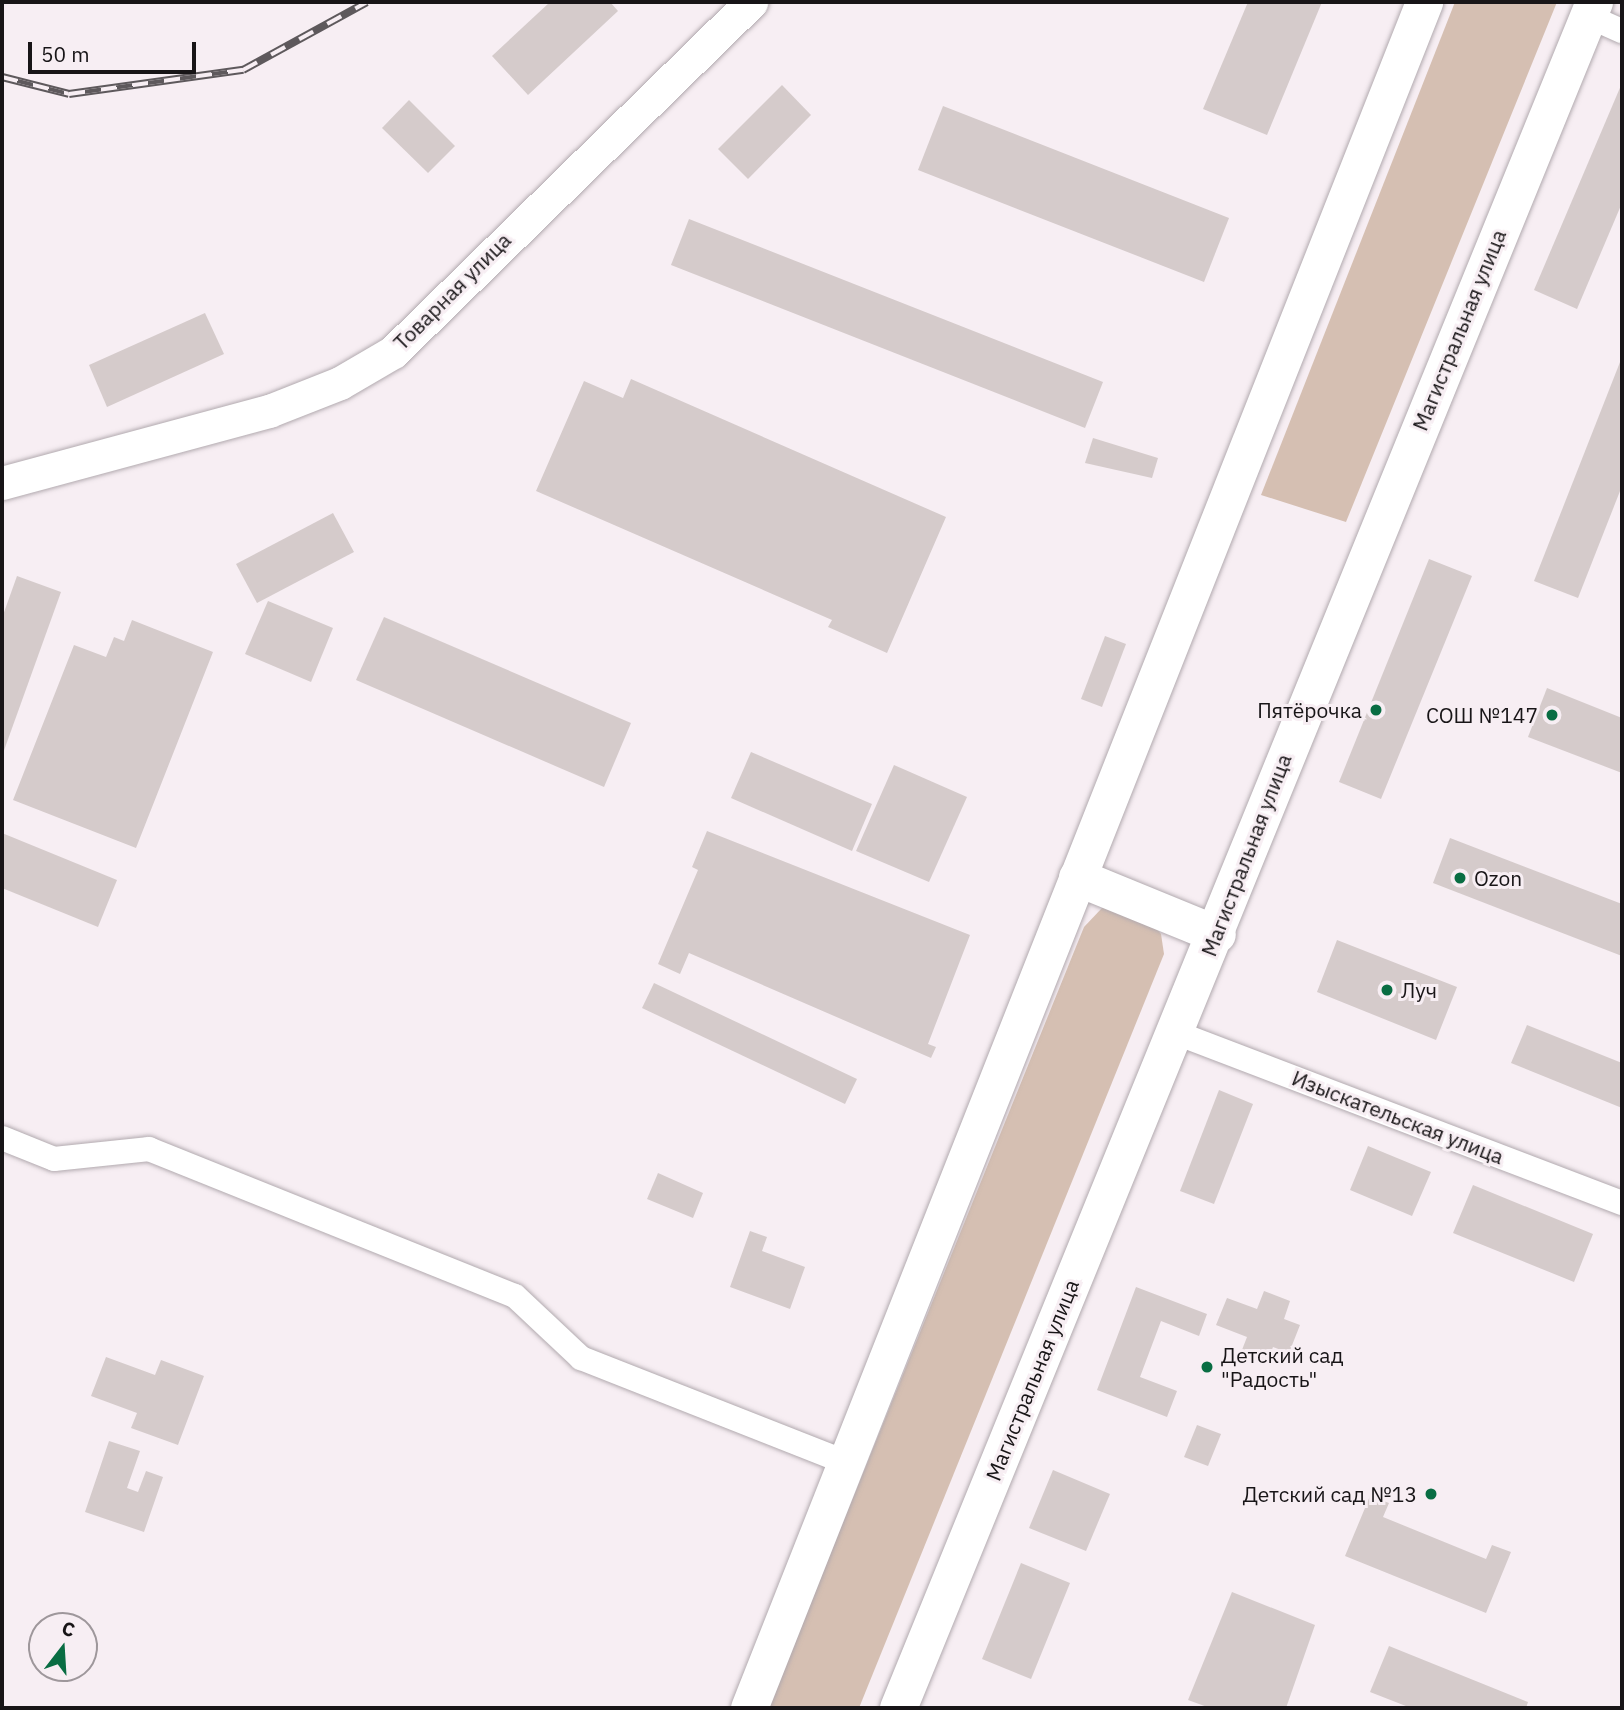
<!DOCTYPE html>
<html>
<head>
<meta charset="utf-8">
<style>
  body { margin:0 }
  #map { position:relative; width:1624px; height:1710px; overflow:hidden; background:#f7eef3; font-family:"IBM Plex Sans",sans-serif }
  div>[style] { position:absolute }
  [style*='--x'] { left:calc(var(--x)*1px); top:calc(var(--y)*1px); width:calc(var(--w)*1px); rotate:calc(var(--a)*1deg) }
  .green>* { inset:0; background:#d5bfb2 }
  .building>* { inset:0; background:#d5cbcb }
  .roads { filter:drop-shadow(0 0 2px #b2aaaf) drop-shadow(0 0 2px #b2aaaf) }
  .street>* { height:24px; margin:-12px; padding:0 12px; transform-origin:12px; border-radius:12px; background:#fff }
  .secondary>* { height:33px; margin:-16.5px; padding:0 16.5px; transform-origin:16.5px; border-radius:16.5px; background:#fff }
  .primary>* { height:37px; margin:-18.5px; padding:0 18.5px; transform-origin:18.5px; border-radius:18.5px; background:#fff }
  .rail>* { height:8px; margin-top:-4px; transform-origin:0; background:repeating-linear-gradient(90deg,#f7eef3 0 16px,#5e595c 0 32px); box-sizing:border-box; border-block:2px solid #5e595c }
  .dots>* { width:19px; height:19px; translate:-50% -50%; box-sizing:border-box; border:4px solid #f7eef3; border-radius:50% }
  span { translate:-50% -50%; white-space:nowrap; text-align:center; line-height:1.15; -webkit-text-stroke:6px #f7eef3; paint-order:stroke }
  .street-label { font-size:21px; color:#181517 }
  .poi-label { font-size:21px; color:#181517 }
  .right { translate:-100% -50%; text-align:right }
  .left { translate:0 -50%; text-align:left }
  .frame { position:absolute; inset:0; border:4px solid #181517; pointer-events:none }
  .north { position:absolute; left:28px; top:1612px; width:70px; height:70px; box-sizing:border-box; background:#f7eef3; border:2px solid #9e979b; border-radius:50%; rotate:17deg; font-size:19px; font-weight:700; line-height:28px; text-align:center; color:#181517 }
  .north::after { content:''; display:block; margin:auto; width:24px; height:32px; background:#096d43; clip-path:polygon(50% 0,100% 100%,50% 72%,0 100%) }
  .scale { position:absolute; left:28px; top:42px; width:168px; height:32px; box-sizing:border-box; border:4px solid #181517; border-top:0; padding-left:9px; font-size:21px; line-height:24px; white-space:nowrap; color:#181517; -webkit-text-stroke:5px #f7eef3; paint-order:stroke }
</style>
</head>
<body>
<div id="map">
  <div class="green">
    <i style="clip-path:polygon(1455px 2px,1557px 2px,1346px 522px,1261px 495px)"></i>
    <i style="clip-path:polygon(1120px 905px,1145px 915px,1161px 934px,1164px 954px,859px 1708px,768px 1708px,1084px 927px,1102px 908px)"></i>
  </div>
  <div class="building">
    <i style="clip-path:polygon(550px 2px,610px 2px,618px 11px,528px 95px,492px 56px)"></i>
    <i style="clip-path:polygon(1248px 2px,1322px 2px,1267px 135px,1203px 109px)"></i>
    <i style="clip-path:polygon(1622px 83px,1622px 203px,1577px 309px,1534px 290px)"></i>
    <i style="clip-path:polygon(782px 85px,811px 115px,748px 179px,718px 149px)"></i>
    <i style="clip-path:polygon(409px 100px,455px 146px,428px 173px,382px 128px)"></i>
    <i style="clip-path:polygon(943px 106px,1229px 218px,1204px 282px,918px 170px)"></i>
    <i style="clip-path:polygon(689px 219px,1103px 382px,1085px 428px,671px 265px)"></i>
    <i style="clip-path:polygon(205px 313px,224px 354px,107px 407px,89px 365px)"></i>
    <i style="clip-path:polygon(1622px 357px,1622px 486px,1578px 598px,1534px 581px)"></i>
    <i style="clip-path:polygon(631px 379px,946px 517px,887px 653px,828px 627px,832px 620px,536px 491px,584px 381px,623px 398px)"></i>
    <i style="clip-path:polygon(1093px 438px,1158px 458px,1152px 478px,1085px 463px)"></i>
    <i style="clip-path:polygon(333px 513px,354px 552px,257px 603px,236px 564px)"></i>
    <i style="clip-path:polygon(1429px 559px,1472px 576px,1381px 799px,1339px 782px)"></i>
    <i style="clip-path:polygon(17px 576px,61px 592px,2px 756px,2px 618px)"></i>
    <i style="clip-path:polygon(268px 601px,333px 628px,311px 682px,245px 654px)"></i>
    <i style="clip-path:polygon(384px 617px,631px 723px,604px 787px,356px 680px)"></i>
    <i style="clip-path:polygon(132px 620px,213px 652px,136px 848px,13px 800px,74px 645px,106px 657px,114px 637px,124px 641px)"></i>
    <i style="clip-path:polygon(1105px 636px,1126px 644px,1102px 707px,1081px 699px)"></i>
    <i style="clip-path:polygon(1547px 688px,1622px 718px,1622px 773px,1528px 737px)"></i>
    <i style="clip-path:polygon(751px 752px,872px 804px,852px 851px,731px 798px)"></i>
    <i style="clip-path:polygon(894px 765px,967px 797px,929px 882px,856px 851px)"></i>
    <i style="clip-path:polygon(707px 831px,970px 935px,928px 1044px,936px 1047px,931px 1058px,689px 953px,680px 974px,658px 964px,698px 870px,692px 867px)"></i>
    <i style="clip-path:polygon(2px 833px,117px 880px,98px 927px,2px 888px)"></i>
    <i style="clip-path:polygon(1450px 838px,1622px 904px,1622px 956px,1433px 883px)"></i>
    <i style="clip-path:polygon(1337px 940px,1457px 987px,1436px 1040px,1317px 992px)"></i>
    <i style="clip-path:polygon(654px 983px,857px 1079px,845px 1104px,642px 1008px)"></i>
    <i style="clip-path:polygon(1527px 1025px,1622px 1063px,1622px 1108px,1511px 1063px)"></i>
    <i style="clip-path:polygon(1219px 1090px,1253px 1104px,1214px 1204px,1180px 1191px)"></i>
    <i style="clip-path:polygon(1368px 1146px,1431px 1172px,1412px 1216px,1350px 1190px)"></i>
    <i style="clip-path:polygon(658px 1173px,703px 1193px,693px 1218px,647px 1199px)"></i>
    <i style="clip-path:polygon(1473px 1185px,1593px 1234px,1574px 1282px,1453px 1233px)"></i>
    <i style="clip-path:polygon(750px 1231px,767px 1237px,762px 1251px,805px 1267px,790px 1309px,730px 1287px)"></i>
    <i style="clip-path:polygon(1136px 1287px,1207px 1314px,1199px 1336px,1161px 1321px,1140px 1377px,1177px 1391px,1167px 1417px,1097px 1390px)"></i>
    <i style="clip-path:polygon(1264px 1291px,1290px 1301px,1284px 1319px,1300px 1325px,1289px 1353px,1273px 1347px,1266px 1365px,1240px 1355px,1247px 1337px,1216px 1325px,1227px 1298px,1257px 1309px)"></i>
    <i style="clip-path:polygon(106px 1357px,155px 1375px,161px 1360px,204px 1376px,178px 1445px,131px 1428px,137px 1413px,91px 1396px)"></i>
    <i style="clip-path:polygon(1197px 1425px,1221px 1434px,1208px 1466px,1184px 1457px)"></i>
    <i style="clip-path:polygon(109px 1441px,140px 1451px,127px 1488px,138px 1492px,146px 1471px,163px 1477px,144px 1532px,85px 1512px)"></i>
    <i style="clip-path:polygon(1053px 1470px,1110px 1494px,1086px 1551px,1029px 1528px)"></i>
    <i style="clip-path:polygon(1370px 1496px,1389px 1503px,1383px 1517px,1486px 1559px,1492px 1545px,1511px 1552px,1486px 1613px,1345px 1556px)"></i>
    <i style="clip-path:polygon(1021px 1563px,1070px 1583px,1031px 1679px,982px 1659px)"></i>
    <i style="clip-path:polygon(1232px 1592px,1315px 1625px,1286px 1708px,1210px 1708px,1188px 1700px)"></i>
    <i style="clip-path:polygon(1389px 1646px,1528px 1702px,1526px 1708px,1411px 1708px,1370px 1692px)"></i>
  </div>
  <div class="roads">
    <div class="street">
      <i style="--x:1588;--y:16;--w:37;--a:24"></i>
      <i style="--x:1174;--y:1032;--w:480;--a:20.9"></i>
      <i style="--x:2;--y:1138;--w:56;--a:22"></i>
      <i style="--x:54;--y:1159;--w:96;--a:-6"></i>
      <i style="--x:149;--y:1149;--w:394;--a:21.9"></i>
      <i style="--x:515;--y:1296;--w:91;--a:43.2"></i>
      <i style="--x:581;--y:1358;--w:284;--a:21.5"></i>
    </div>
    <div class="secondary">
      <i style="--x:2;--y:483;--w:277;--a:-15.1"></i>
      <i style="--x:269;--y:411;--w:76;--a:-21.5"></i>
      <i style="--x:340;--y:383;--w:61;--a:-30.3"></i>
      <i style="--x:393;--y:352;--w:501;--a:-44.35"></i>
    </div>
    <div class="primary">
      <i style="--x:1077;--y:877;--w:151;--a:22.2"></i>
      <i style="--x:749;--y:1708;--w:1835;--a:-68.41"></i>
      <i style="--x:898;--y:1708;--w:1843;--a:-67.81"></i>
    </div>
  </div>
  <div class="rail">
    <i style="--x:2;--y:77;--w:69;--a:14.2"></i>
    <i style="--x:69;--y:94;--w:176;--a:-7.9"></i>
    <i style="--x:243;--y:70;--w:141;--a:-28.7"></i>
  </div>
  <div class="dots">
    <i style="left:1376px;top:710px;background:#096d43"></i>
    <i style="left:1552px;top:715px;background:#096d43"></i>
    <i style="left:1460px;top:878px;background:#096d43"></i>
    <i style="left:1387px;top:990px;background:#096d43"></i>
    <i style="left:1207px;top:1367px;background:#096d43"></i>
    <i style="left:1431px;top:1494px;background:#096d43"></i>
  </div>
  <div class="street-label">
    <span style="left:452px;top:291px;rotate:-45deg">Товарная улица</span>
    <span style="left:1459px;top:330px;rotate:-68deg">Магистральная улица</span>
    <span style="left:1246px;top:855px;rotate:-69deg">Магистральная улица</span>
    <span style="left:1398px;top:1117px;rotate:21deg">Изыскательская улица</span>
    <span style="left:1032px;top:1380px;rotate:-68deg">Магистральная улица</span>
  </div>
  <div class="poi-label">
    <span class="right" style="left:1362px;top:710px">Пятёрочка</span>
    <span class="right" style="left:1538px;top:715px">СОШ №147</span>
    <span class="left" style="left:1474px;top:878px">Ozon</span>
    <span class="left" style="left:1401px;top:990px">Луч</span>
    <span class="left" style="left:1221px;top:1367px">Детский сад<br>"Радость"</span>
    <span class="right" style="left:1417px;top:1494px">Детский сад №13</span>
  </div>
  <div class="frame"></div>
  <div class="north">С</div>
  <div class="scale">50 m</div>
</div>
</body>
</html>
